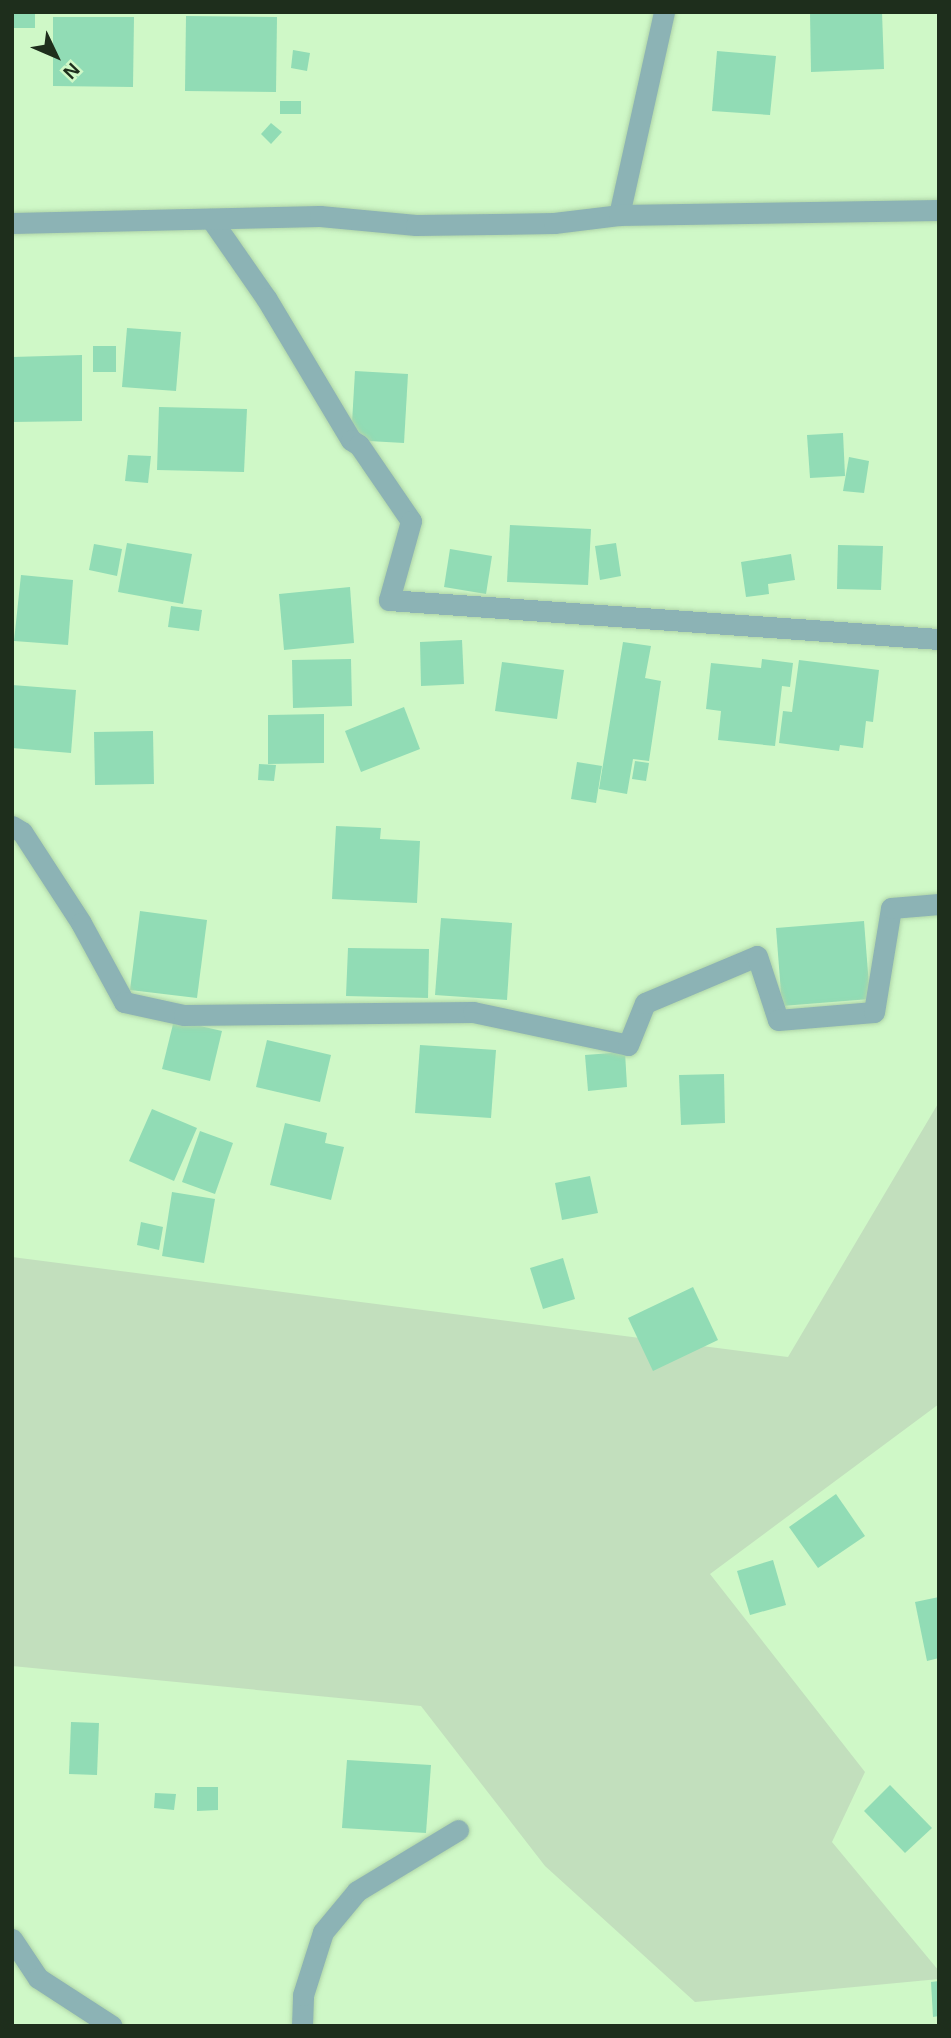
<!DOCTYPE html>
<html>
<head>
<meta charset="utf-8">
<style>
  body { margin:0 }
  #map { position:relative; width:951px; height:2038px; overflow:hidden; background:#cff8c7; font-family:Helvetica,sans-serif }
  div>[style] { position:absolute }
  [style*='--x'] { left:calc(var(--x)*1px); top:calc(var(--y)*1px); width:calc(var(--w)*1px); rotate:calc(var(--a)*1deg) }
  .green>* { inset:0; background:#c2dfbd }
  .building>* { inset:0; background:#91dcb5 }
  .roads { filter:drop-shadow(0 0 2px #afd4a8) drop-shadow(0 0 2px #afd4a8) }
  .minor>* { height:21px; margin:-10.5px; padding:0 10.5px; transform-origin:10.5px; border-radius:10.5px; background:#8cb3b5 }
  span { translate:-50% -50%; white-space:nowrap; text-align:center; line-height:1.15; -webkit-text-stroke:5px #cff8c7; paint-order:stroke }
  .frame { position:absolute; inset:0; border:14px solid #1e2e1c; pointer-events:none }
  .north { position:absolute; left:21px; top:21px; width:70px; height:70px; -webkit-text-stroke:5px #cff8c7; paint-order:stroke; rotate:134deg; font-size:19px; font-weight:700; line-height:28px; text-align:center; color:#1e2e1c }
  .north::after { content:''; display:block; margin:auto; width:24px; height:32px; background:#1e2e1c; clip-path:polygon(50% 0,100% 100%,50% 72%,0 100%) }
</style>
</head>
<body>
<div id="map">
  <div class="green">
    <i style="clip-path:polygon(939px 1102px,939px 1404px,710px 1574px,865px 1772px,832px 1842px,939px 1971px,939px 1979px,695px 2002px,545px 1866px,421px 1706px,12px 1666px,12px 1257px,788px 1357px)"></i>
  </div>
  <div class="building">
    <i style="clip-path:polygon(12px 12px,35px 12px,35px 28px,12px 28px)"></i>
    <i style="clip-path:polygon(810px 12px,882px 12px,884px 69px,811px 72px)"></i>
    <i style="clip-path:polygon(186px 16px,277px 17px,276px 92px,185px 91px)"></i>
    <i style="clip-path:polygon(53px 17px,134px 17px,133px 87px,53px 86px)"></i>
    <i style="clip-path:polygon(293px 50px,310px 53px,307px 71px,291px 68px)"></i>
    <i style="clip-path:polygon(717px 51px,776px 56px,770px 115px,712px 111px)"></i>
    <i style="clip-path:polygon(280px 101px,301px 101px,301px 114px,280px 114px)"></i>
    <i style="clip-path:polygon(271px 123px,282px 132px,271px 144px,261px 134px)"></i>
    <i style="clip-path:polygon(127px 328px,181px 332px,176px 391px,122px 387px)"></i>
    <i style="clip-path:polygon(93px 346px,116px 346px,116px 372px,93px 372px)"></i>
    <i style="clip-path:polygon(82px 355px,82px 421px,12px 422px,12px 357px)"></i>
    <i style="clip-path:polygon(355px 371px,408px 374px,404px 443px,351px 440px)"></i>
    <i style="clip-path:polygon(159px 407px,247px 409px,244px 472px,157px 470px)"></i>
    <i style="clip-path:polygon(843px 433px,845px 476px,810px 478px,807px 435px)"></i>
    <i style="clip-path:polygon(128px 455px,151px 456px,148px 483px,125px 481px)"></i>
    <i style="clip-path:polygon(849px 457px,869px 461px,864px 493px,843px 491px)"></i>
    <i style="clip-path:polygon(510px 525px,591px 529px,588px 585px,507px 582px)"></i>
    <i style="clip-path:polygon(127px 543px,192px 554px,183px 604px,118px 592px)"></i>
    <i style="clip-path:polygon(616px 543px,621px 576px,600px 580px,595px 546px)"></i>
    <i style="clip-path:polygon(94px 544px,122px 549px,117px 576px,89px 570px)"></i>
    <i style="clip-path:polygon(838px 545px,883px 546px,881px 590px,837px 589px)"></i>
    <i style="clip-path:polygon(450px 549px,492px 556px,486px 594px,444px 587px)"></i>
    <i style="clip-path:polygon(791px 554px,795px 580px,768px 584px,769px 594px,746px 597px,741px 562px)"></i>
    <i style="clip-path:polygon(21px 575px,73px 580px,68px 645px,14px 641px)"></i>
    <i style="clip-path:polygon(350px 587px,354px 643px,284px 650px,279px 594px)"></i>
    <i style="clip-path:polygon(171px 606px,202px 610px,199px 631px,168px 627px)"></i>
    <i style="clip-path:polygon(462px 640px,464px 684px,421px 686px,420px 642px)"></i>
    <i style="clip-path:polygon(623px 642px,651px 646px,645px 678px,661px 681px,649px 761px,633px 759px,627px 794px,599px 789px)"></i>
    <i style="clip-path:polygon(351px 659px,352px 706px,293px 708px,292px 660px)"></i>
    <i style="clip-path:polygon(762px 659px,793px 663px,790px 687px,782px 686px,775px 746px,718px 740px,721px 711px,706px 709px,711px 663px,761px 668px)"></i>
    <i style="clip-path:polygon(799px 660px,879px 670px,873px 722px,866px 721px,863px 748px,840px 745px,839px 751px,779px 743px,783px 711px,792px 712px)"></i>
    <i style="clip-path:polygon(502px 662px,564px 670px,557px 719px,495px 711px)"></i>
    <i style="clip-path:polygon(12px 685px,76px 690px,71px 753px,12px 748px)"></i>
    <i style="clip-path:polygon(404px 707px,420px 749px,361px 772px,345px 731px)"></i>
    <i style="clip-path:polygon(324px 714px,324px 763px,268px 764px,268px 715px)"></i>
    <i style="clip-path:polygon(153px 731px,154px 784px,95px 785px,94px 732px)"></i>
    <i style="clip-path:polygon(635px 761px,649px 763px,646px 781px,632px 779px)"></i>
    <i style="clip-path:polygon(577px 762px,602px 766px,596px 803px,571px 799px)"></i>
    <i style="clip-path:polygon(259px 764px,276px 765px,274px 781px,258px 780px)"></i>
    <i style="clip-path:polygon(336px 826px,381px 828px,380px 839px,420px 841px,417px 903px,332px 899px)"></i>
    <i style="clip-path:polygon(140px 911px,207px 920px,197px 998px,130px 990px)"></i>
    <i style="clip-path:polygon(441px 918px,512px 923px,507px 1000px,435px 995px)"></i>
    <i style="clip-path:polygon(864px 921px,870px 999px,782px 1006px,776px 928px)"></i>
    <i style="clip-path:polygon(348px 948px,429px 949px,428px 998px,346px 996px)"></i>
    <i style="clip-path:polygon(174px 1020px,222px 1031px,210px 1081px,162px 1069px)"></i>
    <i style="clip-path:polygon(267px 1040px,331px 1055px,320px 1102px,256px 1087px)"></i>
    <i style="clip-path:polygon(420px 1045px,496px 1050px,491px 1118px,415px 1113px)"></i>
    <i style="clip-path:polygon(625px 1052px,627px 1087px,588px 1091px,585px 1055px)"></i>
    <i style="clip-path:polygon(724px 1074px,725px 1123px,681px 1125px,679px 1075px)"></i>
    <i style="clip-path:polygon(152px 1109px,197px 1128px,174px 1181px,129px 1161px)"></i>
    <i style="clip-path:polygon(285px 1123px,327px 1133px,325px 1143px,344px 1147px,331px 1200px,270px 1185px)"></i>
    <i style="clip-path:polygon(200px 1131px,233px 1143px,215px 1194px,182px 1182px)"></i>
    <i style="clip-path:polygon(590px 1176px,598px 1213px,562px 1220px,555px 1183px)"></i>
    <i style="clip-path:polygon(172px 1192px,215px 1199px,204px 1263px,162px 1256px)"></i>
    <i style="clip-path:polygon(141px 1222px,163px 1227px,159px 1250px,137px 1245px)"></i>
    <i style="clip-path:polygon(563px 1258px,575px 1299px,543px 1309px,530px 1268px)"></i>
    <i style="clip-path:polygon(693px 1287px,718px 1340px,653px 1371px,628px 1318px)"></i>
    <i style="clip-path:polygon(836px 1494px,865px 1536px,818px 1568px,789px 1527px)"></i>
    <i style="clip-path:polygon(773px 1560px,786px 1605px,750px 1615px,737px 1571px)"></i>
    <i style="clip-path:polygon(939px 1597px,939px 1658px,927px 1661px,915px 1602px)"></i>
    <i style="clip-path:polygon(71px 1722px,99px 1723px,97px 1775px,69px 1774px)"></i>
    <i style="clip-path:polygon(347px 1760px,431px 1765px,426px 1833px,342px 1828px)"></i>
    <i style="clip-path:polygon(890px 1785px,932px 1828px,905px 1853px,864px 1811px)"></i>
    <i style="clip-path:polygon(197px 1787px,218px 1787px,218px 1810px,197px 1811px)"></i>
    <i style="clip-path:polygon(155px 1793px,176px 1794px,174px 1810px,154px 1808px)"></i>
    <i style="clip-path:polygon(939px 1981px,939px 2016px,933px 2017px,931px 1982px)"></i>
  </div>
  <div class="roads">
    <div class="minor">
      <i style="--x:619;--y:215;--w:208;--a:-77.5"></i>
      <i style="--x:211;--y:219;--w:96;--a:55.2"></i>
      <i style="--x:266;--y:298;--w:165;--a:59.1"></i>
      <i style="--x:351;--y:440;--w:9;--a:32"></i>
      <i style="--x:359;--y:445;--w:92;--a:55.6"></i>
      <i style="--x:411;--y:521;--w:82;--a:105.6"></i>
      <i style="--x:389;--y:600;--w:551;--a:4.06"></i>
      <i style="--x:12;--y:223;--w:308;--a:-1.3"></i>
      <i style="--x:320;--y:216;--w:96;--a:5.4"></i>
      <i style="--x:416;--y:225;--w:138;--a:-0.8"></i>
      <i style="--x:554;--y:223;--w:65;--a:-7"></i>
      <i style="--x:619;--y:215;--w:320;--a:-0.9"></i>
      <i style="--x:12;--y:826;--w:12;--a:31"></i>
      <i style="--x:22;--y:832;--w:108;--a:57"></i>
      <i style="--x:81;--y:923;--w:90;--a:61.4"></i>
      <i style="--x:124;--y:1002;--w:61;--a:12.2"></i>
      <i style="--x:184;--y:1015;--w:289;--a:-0.6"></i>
      <i style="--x:473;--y:1012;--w:158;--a:12"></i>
      <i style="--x:628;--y:1045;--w:45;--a:-68"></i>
      <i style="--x:645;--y:1003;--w:121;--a:-22.8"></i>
      <i style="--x:757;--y:956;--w:67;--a:71.8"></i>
      <i style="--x:778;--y:1020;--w:96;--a:-4.8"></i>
      <i style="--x:874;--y:1012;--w:105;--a:-80.7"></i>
      <i style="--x:891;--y:908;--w:48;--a:-4.8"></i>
      <i style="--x:12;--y:1939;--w:47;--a:56.3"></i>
      <i style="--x:38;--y:1978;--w:88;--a:33"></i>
      <i style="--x:302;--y:2026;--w:31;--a:-88"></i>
      <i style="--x:303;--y:1995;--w:66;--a:-72.4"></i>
      <i style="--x:323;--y:1932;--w:53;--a:-50.3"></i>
      <i style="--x:357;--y:1891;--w:118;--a:-31.1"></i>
    </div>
  </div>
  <div class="frame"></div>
  <div class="north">N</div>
</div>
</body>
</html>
